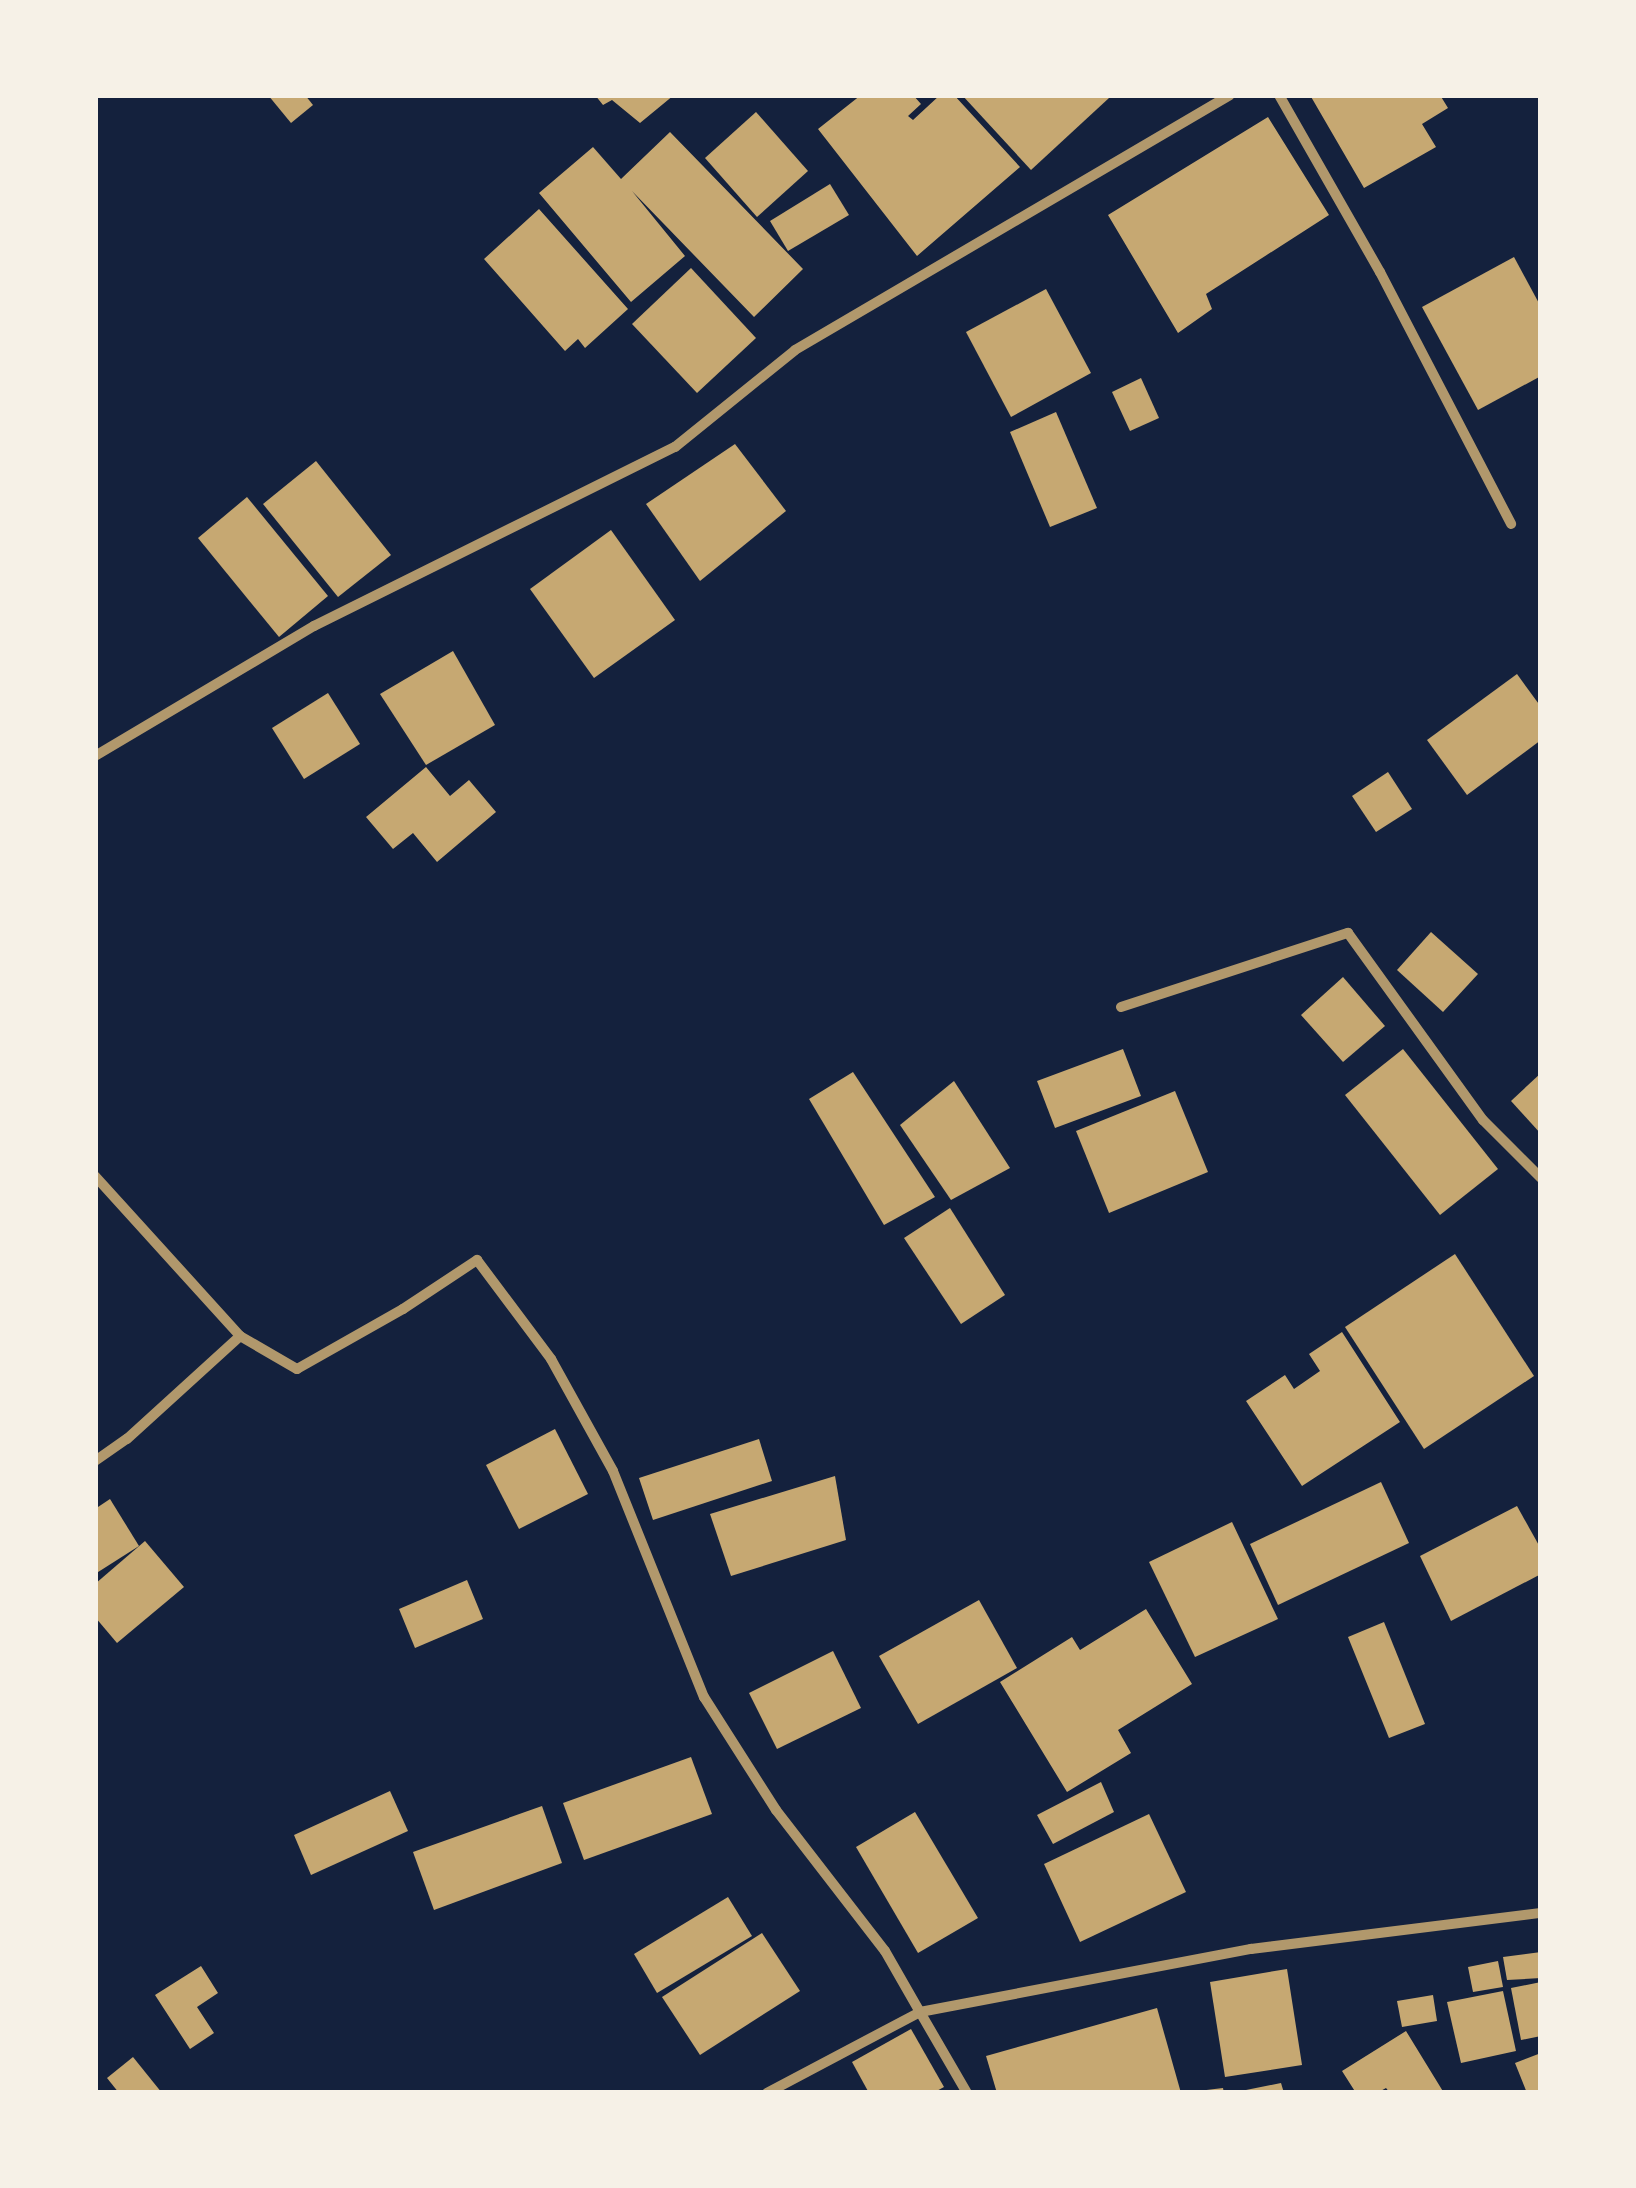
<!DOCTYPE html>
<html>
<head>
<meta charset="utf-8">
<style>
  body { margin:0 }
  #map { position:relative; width:1636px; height:2188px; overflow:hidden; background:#14213d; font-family:"Asap Condensed",sans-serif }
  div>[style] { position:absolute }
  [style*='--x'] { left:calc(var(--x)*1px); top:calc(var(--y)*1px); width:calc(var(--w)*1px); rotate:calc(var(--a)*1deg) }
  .building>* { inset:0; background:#c6a872 }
  .minor>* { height:10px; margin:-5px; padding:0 5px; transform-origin:5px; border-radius:5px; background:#b1986c }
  span { translate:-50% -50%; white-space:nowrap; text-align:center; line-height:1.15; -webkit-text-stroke:10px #f6f1e7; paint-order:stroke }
  .frame { position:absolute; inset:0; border:98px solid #f6f1e7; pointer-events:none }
</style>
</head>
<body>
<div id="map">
  <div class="building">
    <i style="clip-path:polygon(268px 95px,305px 95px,313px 105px,291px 123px)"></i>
    <i style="clip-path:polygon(595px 95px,674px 95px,640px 123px,612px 100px,603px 105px)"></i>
    <i style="clip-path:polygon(861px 95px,913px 95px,921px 104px,908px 116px,913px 120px,940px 95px,954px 95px,1020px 167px,917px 256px,818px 129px)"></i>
    <i style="clip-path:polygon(962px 95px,1106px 95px,1109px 98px,1031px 170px)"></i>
    <i style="clip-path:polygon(1310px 95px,1440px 95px,1448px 108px,1422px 124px,1436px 147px,1364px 188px)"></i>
    <i style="clip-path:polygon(756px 112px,808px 171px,757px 217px,705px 158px)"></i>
    <i style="clip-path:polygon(1268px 117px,1329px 215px,1206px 294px,1212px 309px,1178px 333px,1108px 215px)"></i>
    <i style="clip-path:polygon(670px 132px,803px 269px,754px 317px,632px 191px,685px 256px,631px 302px,539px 193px,593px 147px,621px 179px)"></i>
    <i style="clip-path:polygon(830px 184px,849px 215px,788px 251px,770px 221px)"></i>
    <i style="clip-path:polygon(539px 209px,628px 309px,585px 348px,578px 339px,565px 351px,484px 259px)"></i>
    <i style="clip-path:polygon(1514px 257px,1541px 307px,1541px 376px,1478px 410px,1422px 307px)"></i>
    <i style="clip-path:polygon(691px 268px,756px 338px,697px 393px,632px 324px)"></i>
    <i style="clip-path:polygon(1046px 289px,1091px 373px,1011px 417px,966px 332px)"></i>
    <i style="clip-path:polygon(1141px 378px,1159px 418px,1130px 431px,1112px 392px)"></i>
    <i style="clip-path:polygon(1056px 412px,1097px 508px,1050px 527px,1010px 432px)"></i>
    <i style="clip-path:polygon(735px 444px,786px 511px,700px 581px,646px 504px)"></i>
    <i style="clip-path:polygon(316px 461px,391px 555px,338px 597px,263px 504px)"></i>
    <i style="clip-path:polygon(247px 497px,328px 596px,279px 637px,198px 538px)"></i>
    <i style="clip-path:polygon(611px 530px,675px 620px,594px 678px,530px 589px)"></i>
    <i style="clip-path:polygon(453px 651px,495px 725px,426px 765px,380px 694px)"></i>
    <i style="clip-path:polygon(1517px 674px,1541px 707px,1541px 740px,1467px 795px,1427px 740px)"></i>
    <i style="clip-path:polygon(328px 693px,360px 744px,304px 779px,272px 728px)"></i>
    <i style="clip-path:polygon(426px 767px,450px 796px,469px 780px,496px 812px,437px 862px,413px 833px,393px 849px,366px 817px)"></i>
    <i style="clip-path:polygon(1388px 772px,1412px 809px,1376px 832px,1352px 796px)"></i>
    <i style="clip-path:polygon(1431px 932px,1478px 974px,1443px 1012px,1397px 970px)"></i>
    <i style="clip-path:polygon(1343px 977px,1385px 1026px,1343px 1062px,1301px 1015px)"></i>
    <i style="clip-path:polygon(1123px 1049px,1141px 1096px,1055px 1128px,1037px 1081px)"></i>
    <i style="clip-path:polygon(1403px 1049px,1498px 1169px,1440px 1215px,1345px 1095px)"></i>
    <i style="clip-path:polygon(853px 1072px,935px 1197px,884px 1225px,809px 1099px)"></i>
    <i style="clip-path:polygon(1541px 1073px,1541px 1134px,1511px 1101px)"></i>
    <i style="clip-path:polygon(954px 1081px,1010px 1168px,951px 1200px,900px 1125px)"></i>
    <i style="clip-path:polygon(1175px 1091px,1208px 1172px,1109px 1213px,1076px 1131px)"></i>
    <i style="clip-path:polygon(950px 1208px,1005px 1295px,961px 1324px,904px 1238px)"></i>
    <i style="clip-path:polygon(1455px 1254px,1534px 1376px,1424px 1449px,1345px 1327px)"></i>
    <i style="clip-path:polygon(1342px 1332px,1400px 1422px,1302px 1486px,1246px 1401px,1285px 1375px,1294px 1389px,1320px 1371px,1309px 1354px)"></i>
    <i style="clip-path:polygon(555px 1429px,588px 1494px,519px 1529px,486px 1465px)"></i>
    <i style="clip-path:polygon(759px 1439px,772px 1481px,653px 1520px,639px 1478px)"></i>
    <i style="clip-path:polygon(835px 1476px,846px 1540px,731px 1576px,710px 1514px)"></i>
    <i style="clip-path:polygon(1381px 1482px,1409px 1543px,1278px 1605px,1250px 1544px)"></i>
    <i style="clip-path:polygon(110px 1499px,139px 1546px,95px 1574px,95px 1509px)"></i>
    <i style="clip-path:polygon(1517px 1506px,1541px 1549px,1541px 1574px,1451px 1621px,1420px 1556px)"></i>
    <i style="clip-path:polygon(1232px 1522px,1278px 1619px,1195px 1657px,1149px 1562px)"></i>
    <i style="clip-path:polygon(145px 1541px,184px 1587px,117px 1643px,95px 1617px,95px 1584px)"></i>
    <i style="clip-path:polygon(467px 1580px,483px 1619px,415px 1648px,399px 1609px)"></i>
    <i style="clip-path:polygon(979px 1600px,1017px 1668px,918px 1724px,879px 1656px)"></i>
    <i style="clip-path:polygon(1146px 1609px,1192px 1684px,1118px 1730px,1131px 1753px,1067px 1792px,1000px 1682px,1072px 1637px,1080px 1650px)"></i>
    <i style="clip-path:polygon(1384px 1622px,1425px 1724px,1389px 1738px,1348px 1637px)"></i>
    <i style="clip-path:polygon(833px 1651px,861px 1708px,777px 1749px,749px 1693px)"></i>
    <i style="clip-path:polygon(691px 1757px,712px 1814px,584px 1860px,563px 1803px)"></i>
    <i style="clip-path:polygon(1101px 1782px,1114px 1812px,1053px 1844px,1037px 1815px)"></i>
    <i style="clip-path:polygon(390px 1791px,408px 1831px,311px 1875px,294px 1835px)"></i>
    <i style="clip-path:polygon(542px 1806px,562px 1863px,434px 1910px,413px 1852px)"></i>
    <i style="clip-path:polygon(915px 1812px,978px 1918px,918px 1953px,856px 1847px)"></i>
    <i style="clip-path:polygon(1149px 1814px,1186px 1892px,1080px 1942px,1044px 1864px)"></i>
    <i style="clip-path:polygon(728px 1897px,752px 1936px,657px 1993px,634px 1954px)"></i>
    <i style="clip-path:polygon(762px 1933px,800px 1991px,700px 2055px,662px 1997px)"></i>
    <i style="clip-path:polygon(1541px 1952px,1541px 1978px,1507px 1980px,1503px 1957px)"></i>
    <i style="clip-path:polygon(1498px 1961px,1503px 1987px,1473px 1992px,1468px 1967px)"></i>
    <i style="clip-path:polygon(201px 1966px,218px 1993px,197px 2007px,214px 2033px,190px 2049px,155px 1995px)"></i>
    <i style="clip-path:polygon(1287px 1969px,1302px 2065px,1225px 2077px,1210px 1982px)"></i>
    <i style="clip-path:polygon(1541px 1982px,1541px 2036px,1521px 2040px,1511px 1988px)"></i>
    <i style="clip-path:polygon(1503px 1991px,1516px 2051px,1461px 2063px,1447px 2002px)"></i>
    <i style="clip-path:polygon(1433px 1995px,1437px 2021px,1402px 2027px,1397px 2001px)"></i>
    <i style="clip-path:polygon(1157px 2008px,1181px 2093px,997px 2093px,986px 2056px)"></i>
    <i style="clip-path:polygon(911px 2029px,944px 2087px,933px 2093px,869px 2093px,852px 2062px)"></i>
    <i style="clip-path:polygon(1406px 2031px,1444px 2093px,1390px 2093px,1386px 2088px,1377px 2093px,1356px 2093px,1342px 2071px)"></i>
    <i style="clip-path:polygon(1541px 2053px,1541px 2093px,1527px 2093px,1515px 2063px)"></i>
    <i style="clip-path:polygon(133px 2057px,162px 2093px,119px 2093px,107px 2078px)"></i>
    <i style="clip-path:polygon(1281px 2083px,1284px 2093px,1241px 2093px,1241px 2091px)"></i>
    <i style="clip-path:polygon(1223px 2088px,1224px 2093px,1198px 2093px,1198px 2091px)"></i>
  </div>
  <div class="minor">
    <i style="--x:1279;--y:95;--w:204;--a:60.3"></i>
    <i style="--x:1380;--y:272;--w:284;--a:62.5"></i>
    <i style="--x:95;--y:756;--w:255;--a:-30.7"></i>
    <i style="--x:314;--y:626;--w:403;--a:-26.4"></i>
    <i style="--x:675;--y:447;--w:154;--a:-38.9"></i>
    <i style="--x:795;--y:350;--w:504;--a:-30.38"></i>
    <i style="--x:1121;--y:1007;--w:239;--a:-18.1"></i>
    <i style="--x:1348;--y:933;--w:231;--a:54.2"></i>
    <i style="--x:1483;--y:1120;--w:82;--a:45"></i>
    <i style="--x:95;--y:1176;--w:216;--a:47.8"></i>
    <i style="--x:240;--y:1336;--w:66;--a:30.1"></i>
    <i style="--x:297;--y:1369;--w:122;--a:-29.5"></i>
    <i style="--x:403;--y:1309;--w:89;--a:-33.5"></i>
    <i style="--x:477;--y:1260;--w:124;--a:53.2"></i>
    <i style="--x:551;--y:1359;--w:128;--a:61"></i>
    <i style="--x:613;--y:1471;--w:244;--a:68.1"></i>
    <i style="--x:704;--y:1697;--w:134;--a:57.5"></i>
    <i style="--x:776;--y:1810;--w:178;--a:52.3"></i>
    <i style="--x:885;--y:1951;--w:70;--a:60.2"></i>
    <i style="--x:920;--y:2012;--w:337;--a:-10.8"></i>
    <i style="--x:1251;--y:1949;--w:292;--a:-7.1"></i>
    <i style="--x:95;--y:1461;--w:39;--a:-35"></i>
    <i style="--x:127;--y:1439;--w:153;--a:-42.3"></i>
    <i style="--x:767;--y:2093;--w:173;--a:-27.9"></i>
    <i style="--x:920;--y:2012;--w:94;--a:59.9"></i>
  </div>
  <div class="frame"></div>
</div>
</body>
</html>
